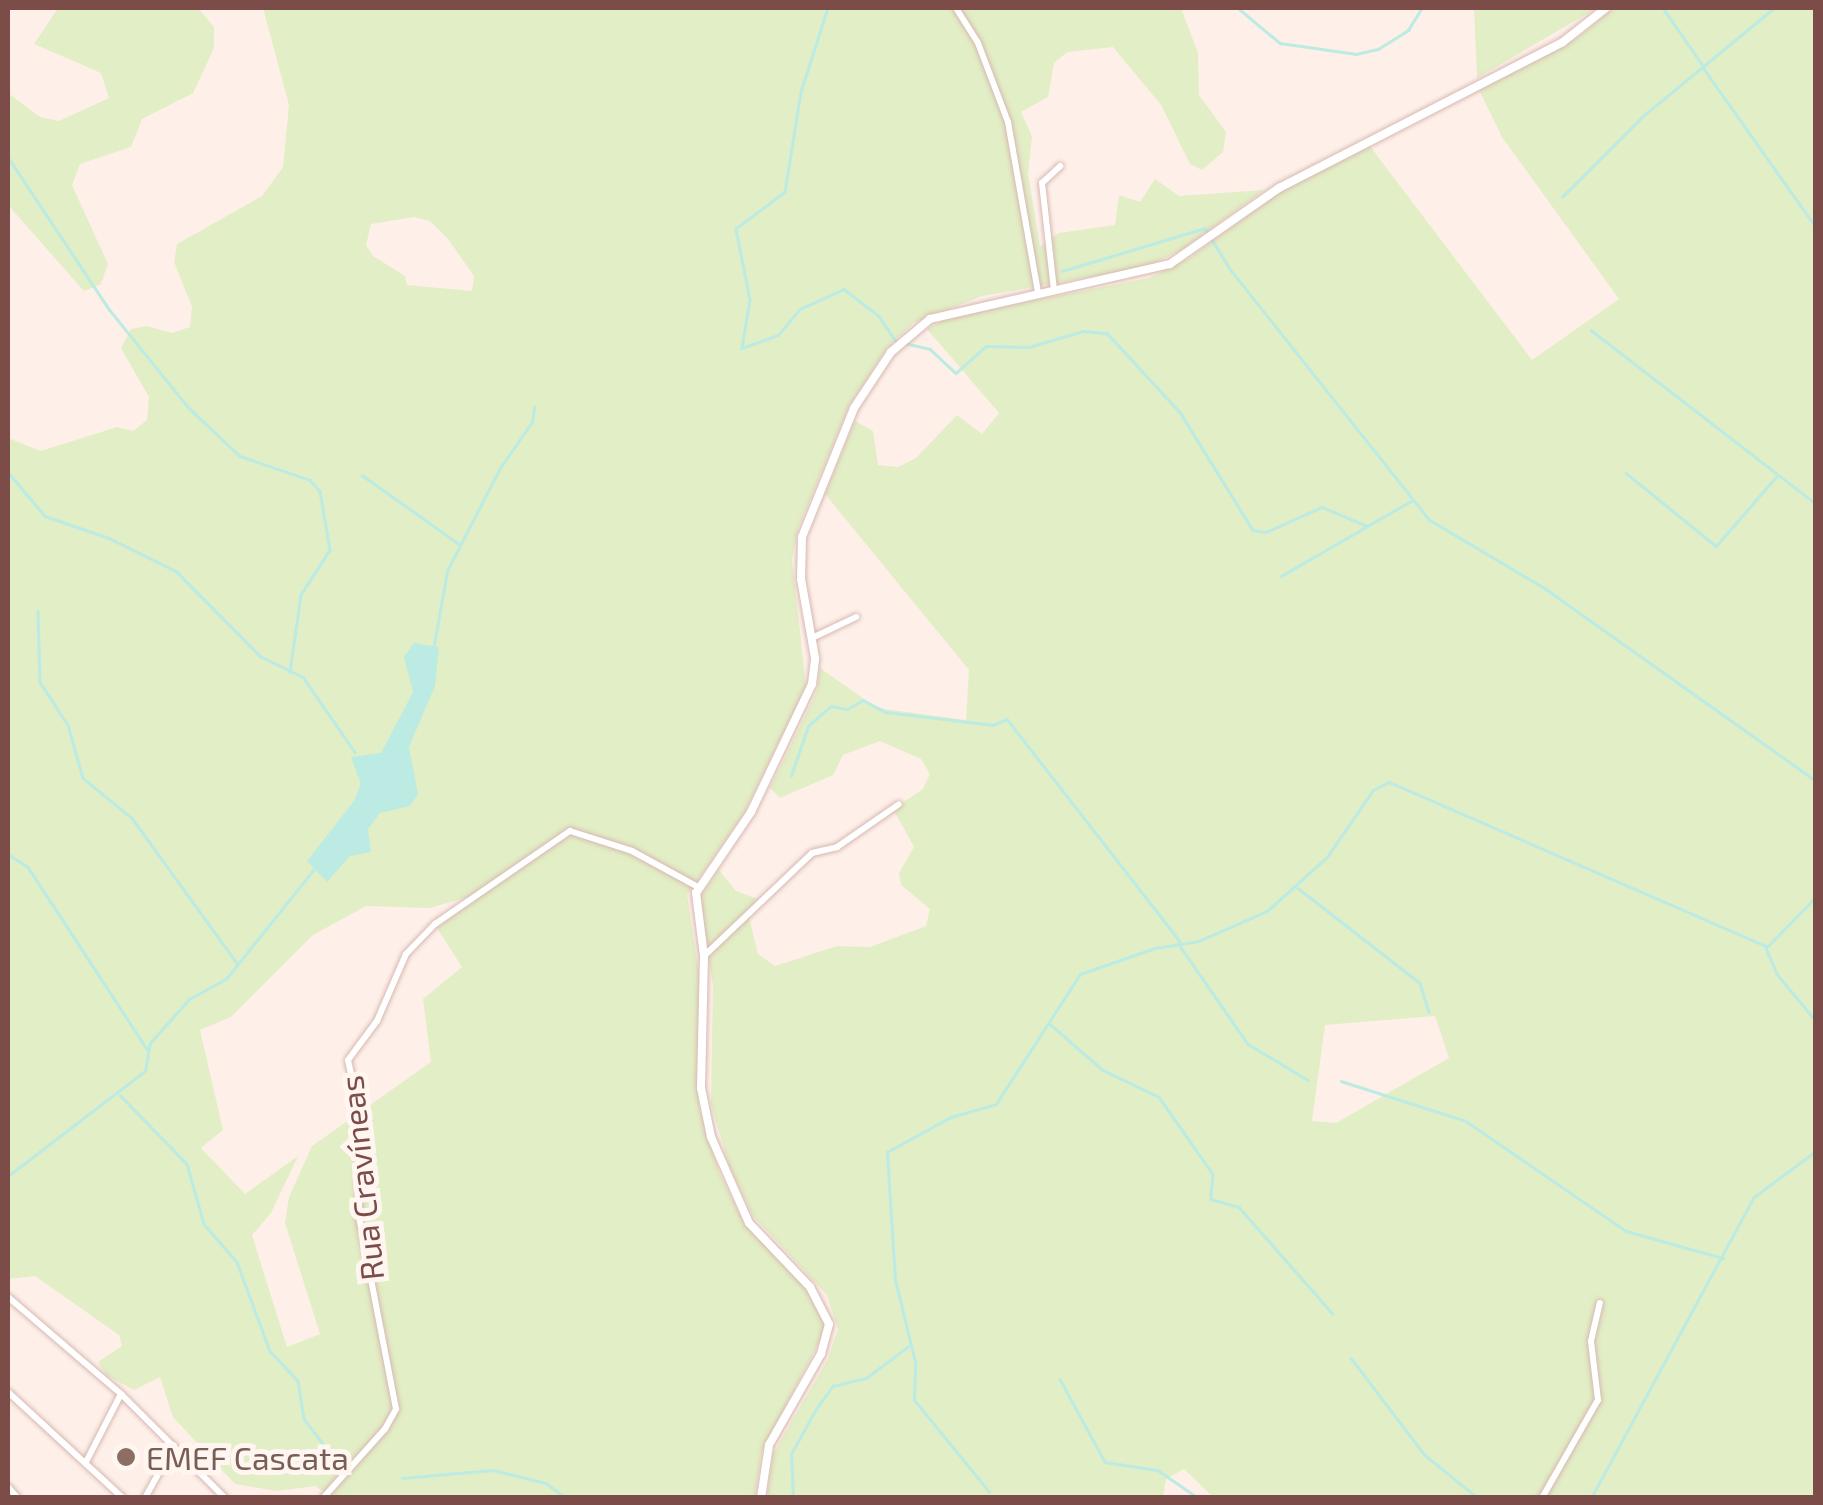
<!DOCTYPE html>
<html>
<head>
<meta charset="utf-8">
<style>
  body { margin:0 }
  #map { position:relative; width:1823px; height:1505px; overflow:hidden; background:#fef0e9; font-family:"Exo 2",sans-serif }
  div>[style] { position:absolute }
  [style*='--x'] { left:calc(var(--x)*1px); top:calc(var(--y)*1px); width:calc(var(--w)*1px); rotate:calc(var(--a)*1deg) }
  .green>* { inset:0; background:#e2eec5 }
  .water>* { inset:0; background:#bbebe3 }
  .stream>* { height:2.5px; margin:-1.25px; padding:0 1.25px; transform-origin:1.25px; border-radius:1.25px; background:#bbebe3 }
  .roads { filter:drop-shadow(0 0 2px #d7b8b2) drop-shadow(0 0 2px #d7b8b2) }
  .minor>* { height:6px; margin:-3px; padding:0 3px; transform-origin:3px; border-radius:3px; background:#fff }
  .tertiary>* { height:8px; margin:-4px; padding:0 4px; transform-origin:4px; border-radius:4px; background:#fff }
  .dots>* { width:28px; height:28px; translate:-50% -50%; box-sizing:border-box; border:5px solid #fff6f2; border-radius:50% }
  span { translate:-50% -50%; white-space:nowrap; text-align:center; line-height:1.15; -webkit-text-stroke:10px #fff6f2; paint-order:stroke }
  .street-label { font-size:32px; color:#7c4c49 }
  .education-label { font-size:32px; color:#785e54 }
  .left { translate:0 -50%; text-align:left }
  .frame { position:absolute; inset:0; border:10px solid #7c4c49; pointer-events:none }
</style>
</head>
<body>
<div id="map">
  <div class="green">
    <i style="clip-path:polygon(58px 8px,198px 8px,214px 27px,214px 48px,193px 93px,142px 119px,131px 147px,80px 164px,72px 185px,108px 264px,101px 284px,84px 291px,8px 205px,8px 93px,40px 117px,59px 121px,109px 98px,101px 73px,34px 44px)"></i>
    <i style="clip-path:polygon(evenodd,263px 8px,1181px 8px,1198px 53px,1199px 95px,1226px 132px,1223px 152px,1202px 170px,1190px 164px,1161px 105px,1113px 47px,1067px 52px,1054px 63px,1048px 97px,1021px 112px,1032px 136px,1028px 174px,1040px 246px,1059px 233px,1115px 225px,1119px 195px,1140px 202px,1155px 179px,1179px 196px,1264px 190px,1183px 249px,1146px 267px,982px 296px,913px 323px,887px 348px,849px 406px,798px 529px,792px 559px,806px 687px,743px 815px,687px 895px,701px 986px,699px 1106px,719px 1172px,744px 1223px,817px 1301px,826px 1329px,762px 1451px,755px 1497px,333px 1498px,315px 1486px,277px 1491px,235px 1484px,173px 1417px,160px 1377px,134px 1390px,106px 1375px,98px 1362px,122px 1346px,119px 1335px,35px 1276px,8px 1279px,8px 438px,41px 451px,117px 427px,133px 431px,147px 420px,149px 397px,121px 348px,131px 329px,147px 326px,172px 333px,190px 327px,192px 307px,174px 262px,177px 244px,262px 196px,283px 167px,289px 105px,263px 8px,414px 217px,430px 221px,448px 239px,474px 276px,472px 291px,407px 285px,405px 276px,373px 256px,366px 245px,371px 224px,414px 217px,263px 8px,468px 897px,473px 901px,437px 928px,462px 967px,423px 999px,431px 1062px,312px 1146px,289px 1197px,285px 1223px,320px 1334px,287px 1347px,252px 1235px,271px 1213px,298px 1156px,245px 1194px,201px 1148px,223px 1130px,200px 1030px,231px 1017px,313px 935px,366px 906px,430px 908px,468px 897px)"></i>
    <i style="clip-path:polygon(1474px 8px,1597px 8px,1477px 78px)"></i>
    <i style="clip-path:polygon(evenodd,1613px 8px,1815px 8px,1815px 1497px,1214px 1498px,1184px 1469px,1166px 1479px,1163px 1497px,767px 1497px,773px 1454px,828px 1359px,838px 1329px,827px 1295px,753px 1216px,730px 1168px,711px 1104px,713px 986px,699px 898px,719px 870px,736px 891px,758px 899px,763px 905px,749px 917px,758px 954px,775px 966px,837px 946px,870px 947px,926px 926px,930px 909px,901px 885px,899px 873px,914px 847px,893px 809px,923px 789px,930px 774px,921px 759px,880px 741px,843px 755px,833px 775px,780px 798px,770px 788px,817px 691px,820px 668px,877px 708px,966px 720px,969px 670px,825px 494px,855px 421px,873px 431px,878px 465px,898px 467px,916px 458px,957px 415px,982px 434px,999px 413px,927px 329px,950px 317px,1149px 278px,1188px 259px,1288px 186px,1369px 145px,1532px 360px,1619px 299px,1502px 137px,1479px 90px,1579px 37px,1613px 8px,1435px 1016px,1449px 1058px,1336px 1123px,1312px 1121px,1325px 1025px,1435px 1016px)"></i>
  </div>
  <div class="water">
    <i style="clip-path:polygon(414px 643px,439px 647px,435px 686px,409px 747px,418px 794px,410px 806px,380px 813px,368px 829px,371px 852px,350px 856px,327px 882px,307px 861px,354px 801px,361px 784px,351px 757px,381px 753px,413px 692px,404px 657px)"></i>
  </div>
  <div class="stream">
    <i style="--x:828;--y:8;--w:88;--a:107.8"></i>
    <i style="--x:801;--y:92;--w:101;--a:99.1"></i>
    <i style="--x:785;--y:192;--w:61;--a:142.9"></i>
    <i style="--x:736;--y:229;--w:72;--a:78.8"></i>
    <i style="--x:750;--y:300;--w:49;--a:99.5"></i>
    <i style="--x:742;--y:348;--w:38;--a:-20"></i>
    <i style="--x:778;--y:335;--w:34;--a:-50"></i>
    <i style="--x:800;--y:309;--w:48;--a:-24.4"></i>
    <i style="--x:844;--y:289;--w:44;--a:37.6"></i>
    <i style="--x:879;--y:316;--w:30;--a:56"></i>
    <i style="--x:896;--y:341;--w:35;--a:13"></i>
    <i style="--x:930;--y:349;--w:35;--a:43"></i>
    <i style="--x:956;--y:373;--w:40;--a:-42"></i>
    <i style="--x:986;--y:346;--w:43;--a:1.3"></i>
    <i style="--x:1029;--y:347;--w:56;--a:-16.5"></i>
    <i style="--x:1083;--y:331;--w:24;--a:5"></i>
    <i style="--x:1107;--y:333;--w:108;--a:47.3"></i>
    <i style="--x:1180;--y:412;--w:139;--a:58.3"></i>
    <i style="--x:1253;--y:530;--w:13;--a:9"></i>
    <i style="--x:1266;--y:532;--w:61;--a:-24.1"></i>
    <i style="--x:1322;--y:507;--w:49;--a:22.9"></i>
    <i style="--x:1238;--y:8;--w:55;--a:39.8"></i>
    <i style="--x:1280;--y:43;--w:77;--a:8.2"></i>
    <i style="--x:1356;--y:54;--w:23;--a:-13"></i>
    <i style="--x:1378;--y:49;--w:36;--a:-32"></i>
    <i style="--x:1408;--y:30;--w:26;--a:-58"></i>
    <i style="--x:1663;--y:8;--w:72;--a:55.2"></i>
    <i style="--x:1704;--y:69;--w:194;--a:54.7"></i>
    <i style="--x:8;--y:157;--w:182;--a:56.4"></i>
    <i style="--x:109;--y:309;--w:127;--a:51.1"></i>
    <i style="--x:189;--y:408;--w:70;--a:43.3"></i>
    <i style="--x:240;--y:456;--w:74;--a:18.9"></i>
    <i style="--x:310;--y:480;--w:15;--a:48"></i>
    <i style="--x:320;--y:491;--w:60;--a:80.4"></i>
    <i style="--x:330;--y:550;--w:54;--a:122.8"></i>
    <i style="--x:301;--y:595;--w:78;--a:98.1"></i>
    <i style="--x:1562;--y:197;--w:115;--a:-45"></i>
    <i style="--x:1643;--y:116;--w:170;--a:-39.5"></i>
    <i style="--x:1062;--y:271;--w:149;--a:-16.7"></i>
    <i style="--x:1205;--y:228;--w:48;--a:58.6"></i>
    <i style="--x:1230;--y:269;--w:321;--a:51.5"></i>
    <i style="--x:1430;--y:520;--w:135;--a:30.7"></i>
    <i style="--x:1546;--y:589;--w:331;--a:35.4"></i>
    <i style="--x:1591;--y:330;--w:284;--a:37.7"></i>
    <i style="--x:8;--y:472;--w:57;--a:49.9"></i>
    <i style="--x:45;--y:516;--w:68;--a:19"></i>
    <i style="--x:109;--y:538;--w:75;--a:26.2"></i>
    <i style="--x:176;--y:571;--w:120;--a:45.3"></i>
    <i style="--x:260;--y:656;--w:48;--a:26"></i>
    <i style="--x:303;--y:677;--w:91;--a:55.3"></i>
    <i style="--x:1626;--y:473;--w:116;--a:39"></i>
    <i style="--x:1716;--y:546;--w:91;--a:-49"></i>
    <i style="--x:362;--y:475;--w:119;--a:35.4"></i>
    <i style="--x:1281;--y:576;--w:150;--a:-30"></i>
    <i style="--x:38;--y:611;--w:71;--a:88.4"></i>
    <i style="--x:40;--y:682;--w:51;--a:56.9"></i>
    <i style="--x:68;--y:725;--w:55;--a:74.2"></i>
    <i style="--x:83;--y:778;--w:63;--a:39.2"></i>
    <i style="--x:132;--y:818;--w:179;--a:54.1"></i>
    <i style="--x:434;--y:645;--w:75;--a:-80"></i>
    <i style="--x:447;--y:571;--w:116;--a:-62.8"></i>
    <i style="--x:500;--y:468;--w:56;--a:-55.2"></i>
    <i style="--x:532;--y:422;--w:15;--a:-82"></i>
    <i style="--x:791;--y:776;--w:53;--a:-71.2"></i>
    <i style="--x:808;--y:726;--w:30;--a:-41"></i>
    <i style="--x:831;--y:706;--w:16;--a:11"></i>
    <i style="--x:847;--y:709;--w:18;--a:-29"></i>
    <i style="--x:863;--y:700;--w:26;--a:28"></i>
    <i style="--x:886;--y:712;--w:108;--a:6.9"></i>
    <i style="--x:993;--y:725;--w:15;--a:-23"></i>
    <i style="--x:1007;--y:719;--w:281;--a:52.1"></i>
    <i style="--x:8;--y:854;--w:24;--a:33"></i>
    <i style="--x:28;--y:867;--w:217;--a:56.8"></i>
    <i style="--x:1298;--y:888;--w:155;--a:37.9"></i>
    <i style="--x:1420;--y:983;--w:30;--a:73"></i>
    <i style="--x:1178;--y:943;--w:123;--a:55.3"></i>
    <i style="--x:1248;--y:1044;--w:70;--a:31"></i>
    <i style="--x:1767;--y:947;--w:70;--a:-45.6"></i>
    <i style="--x:1766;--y:948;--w:28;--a:67"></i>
    <i style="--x:1777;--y:974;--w:61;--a:50.3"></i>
    <i style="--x:1050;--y:1024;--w:70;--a:41"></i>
    <i style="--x:1103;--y:1070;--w:62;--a:25.7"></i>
    <i style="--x:1159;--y:1097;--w:94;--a:55"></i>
    <i style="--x:1213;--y:1174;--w:25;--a:95"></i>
    <i style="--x:1211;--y:1199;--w:29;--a:16"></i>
    <i style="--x:1239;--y:1207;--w:142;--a:48.7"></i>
    <i style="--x:1341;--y:1081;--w:131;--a:17.7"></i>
    <i style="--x:1466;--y:1121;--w:194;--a:34.5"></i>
    <i style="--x:1626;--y:1231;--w:101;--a:15.6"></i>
    <i style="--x:120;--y:1095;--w:96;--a:45.8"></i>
    <i style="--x:187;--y:1164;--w:62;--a:74.2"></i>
    <i style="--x:204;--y:1224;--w:50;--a:49"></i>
    <i style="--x:237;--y:1262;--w:95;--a:69.7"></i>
    <i style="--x:270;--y:1351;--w:41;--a:47"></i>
    <i style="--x:298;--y:1381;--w:38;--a:81"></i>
    <i style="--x:304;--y:1419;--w:51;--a:52.2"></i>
    <i style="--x:8;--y:1176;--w:173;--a:-37.5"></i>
    <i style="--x:145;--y:1071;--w:28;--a:-80"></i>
    <i style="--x:150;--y:1043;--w:59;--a:-48.4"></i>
    <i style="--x:189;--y:999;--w:42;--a:-28.4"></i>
    <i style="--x:226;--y:979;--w:142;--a:-51.3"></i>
    <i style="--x:1351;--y:1358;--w:122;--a:52.7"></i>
    <i style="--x:1425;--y:1455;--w:68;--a:39.1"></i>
    <i style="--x:1060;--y:1379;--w:94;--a:61.5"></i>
    <i style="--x:1105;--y:1462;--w:54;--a:8.6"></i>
    <i style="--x:1158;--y:1470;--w:49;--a:35"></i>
    <i style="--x:402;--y:1478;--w:91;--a:-5"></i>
    <i style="--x:493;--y:1470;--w:55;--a:13.8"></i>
    <i style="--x:546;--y:1483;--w:25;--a:37"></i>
    <i style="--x:989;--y:1492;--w:119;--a:-129.2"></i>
    <i style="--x:914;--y:1400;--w:38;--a:-88"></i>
    <i style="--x:915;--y:1362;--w:84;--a:-103.7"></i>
    <i style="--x:895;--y:1280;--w:128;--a:-93.6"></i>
    <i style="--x:887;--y:1152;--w:73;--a:-28.7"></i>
    <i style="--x:951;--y:1117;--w:47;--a:-16.1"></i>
    <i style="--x:996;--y:1104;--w:155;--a:-57.1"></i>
    <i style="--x:1080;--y:974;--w:79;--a:-19.1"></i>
    <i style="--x:1155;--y:948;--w:45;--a:-9"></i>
    <i style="--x:1199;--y:941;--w:74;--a:-23.8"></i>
    <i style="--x:1267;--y:911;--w:81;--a:-42"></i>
    <i style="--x:1327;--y:857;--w:81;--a:-55.5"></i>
    <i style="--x:1373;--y:790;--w:18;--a:-27"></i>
    <i style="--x:1389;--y:782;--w:411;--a:23.5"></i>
    <i style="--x:793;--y:1498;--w:44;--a:-92.6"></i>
    <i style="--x:791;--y:1454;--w:51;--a:-60.9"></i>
    <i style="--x:816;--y:1409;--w:29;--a:-54"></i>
    <i style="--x:833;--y:1386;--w:34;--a:-14"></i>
    <i style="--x:866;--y:1378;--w:54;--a:-36.7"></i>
    <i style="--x:1591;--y:1498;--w:342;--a:-61.6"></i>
    <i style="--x:1754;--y:1197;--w:77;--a:-36.6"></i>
  </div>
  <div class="roads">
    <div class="minor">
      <i style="--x:956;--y:8;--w:41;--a:57.8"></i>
      <i style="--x:978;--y:43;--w:85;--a:69.2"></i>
      <i style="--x:1008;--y:122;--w:174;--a:80"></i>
      <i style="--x:1054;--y:290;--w:108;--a:-96.4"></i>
      <i style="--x:1042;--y:183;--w:25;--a:-43"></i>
      <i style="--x:812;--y:638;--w:49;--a:-25.5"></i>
      <i style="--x:704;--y:956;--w:149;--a:-43.6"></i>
      <i style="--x:812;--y:853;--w:26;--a:-13"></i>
      <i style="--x:837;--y:847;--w:75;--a:-34.7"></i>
      <i style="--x:8;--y:1297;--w:149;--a:40.6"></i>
      <i style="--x:121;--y:1394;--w:147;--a:45"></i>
      <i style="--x:8;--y:1392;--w:156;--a:42.7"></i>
      <i style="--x:86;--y:1462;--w:76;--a:-62.8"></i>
      <i style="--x:8;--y:1487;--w:15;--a:48"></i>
      <i style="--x:145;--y:1498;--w:60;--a:-61.3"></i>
      <i style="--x:323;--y:1498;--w:93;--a:-48.1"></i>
      <i style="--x:385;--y:1429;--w:23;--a:-61"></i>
      <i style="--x:396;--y:1409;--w:197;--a:-100.9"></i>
      <i style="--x:359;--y:1216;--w:101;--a:-89.4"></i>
      <i style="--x:360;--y:1115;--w:56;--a:-102.3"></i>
      <i style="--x:348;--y:1060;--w:49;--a:-53.4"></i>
      <i style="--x:377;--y:1021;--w:73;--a:-66.6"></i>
      <i style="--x:406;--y:954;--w:42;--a:-46"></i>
      <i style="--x:435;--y:924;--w:164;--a:-34.6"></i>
      <i style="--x:570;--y:831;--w:65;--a:17.9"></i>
      <i style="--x:632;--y:851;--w:75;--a:28.6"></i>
      <i style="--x:1542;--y:1498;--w:113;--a:-60.3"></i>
      <i style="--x:1598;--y:1400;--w:59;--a:-96.8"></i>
      <i style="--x:1591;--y:1341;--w:39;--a:-77"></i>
    </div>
    <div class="tertiary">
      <i style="--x:761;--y:1498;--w:54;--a:-81.4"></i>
      <i style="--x:769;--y:1445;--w:105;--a:-60.3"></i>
      <i style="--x:821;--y:1354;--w:31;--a:-75"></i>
      <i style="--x:829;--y:1324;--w:42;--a:-117.2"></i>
      <i style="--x:810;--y:1287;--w:88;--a:-133.6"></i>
      <i style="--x:749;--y:1223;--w:94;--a:-113.8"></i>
      <i style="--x:711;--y:1137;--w:50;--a:-101.5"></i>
      <i style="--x:701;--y:1088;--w:132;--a:-88.7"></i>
      <i style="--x:704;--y:956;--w:64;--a:-97.2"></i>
      <i style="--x:696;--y:893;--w:98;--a:-55.8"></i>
      <i style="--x:751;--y:812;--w:142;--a:-64.5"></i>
      <i style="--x:812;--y:684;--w:26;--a:-83"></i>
      <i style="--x:815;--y:658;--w:80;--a:-100"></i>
      <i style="--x:801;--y:579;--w:42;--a:-88.6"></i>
      <i style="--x:802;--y:537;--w:139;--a:-68"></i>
      <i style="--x:854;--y:408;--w:67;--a:-56.5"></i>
      <i style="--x:891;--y:352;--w:51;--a:-40.2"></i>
      <i style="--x:930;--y:319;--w:246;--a:-12.9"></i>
      <i style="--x:1170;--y:264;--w:133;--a:-34.9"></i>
      <i style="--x:1279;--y:188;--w:319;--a:-27.2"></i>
      <i style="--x:1563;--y:42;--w:55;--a:-38.3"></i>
    </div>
  </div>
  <div class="dots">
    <i style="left:126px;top:1457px;background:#8d6e63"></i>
  </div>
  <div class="street-label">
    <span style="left:361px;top:1178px;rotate:-96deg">Rua Cravíneas</span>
  </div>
  <div class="education-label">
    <span class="left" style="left:146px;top:1457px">EMEF Cascata</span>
  </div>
  <div class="frame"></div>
</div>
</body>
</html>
